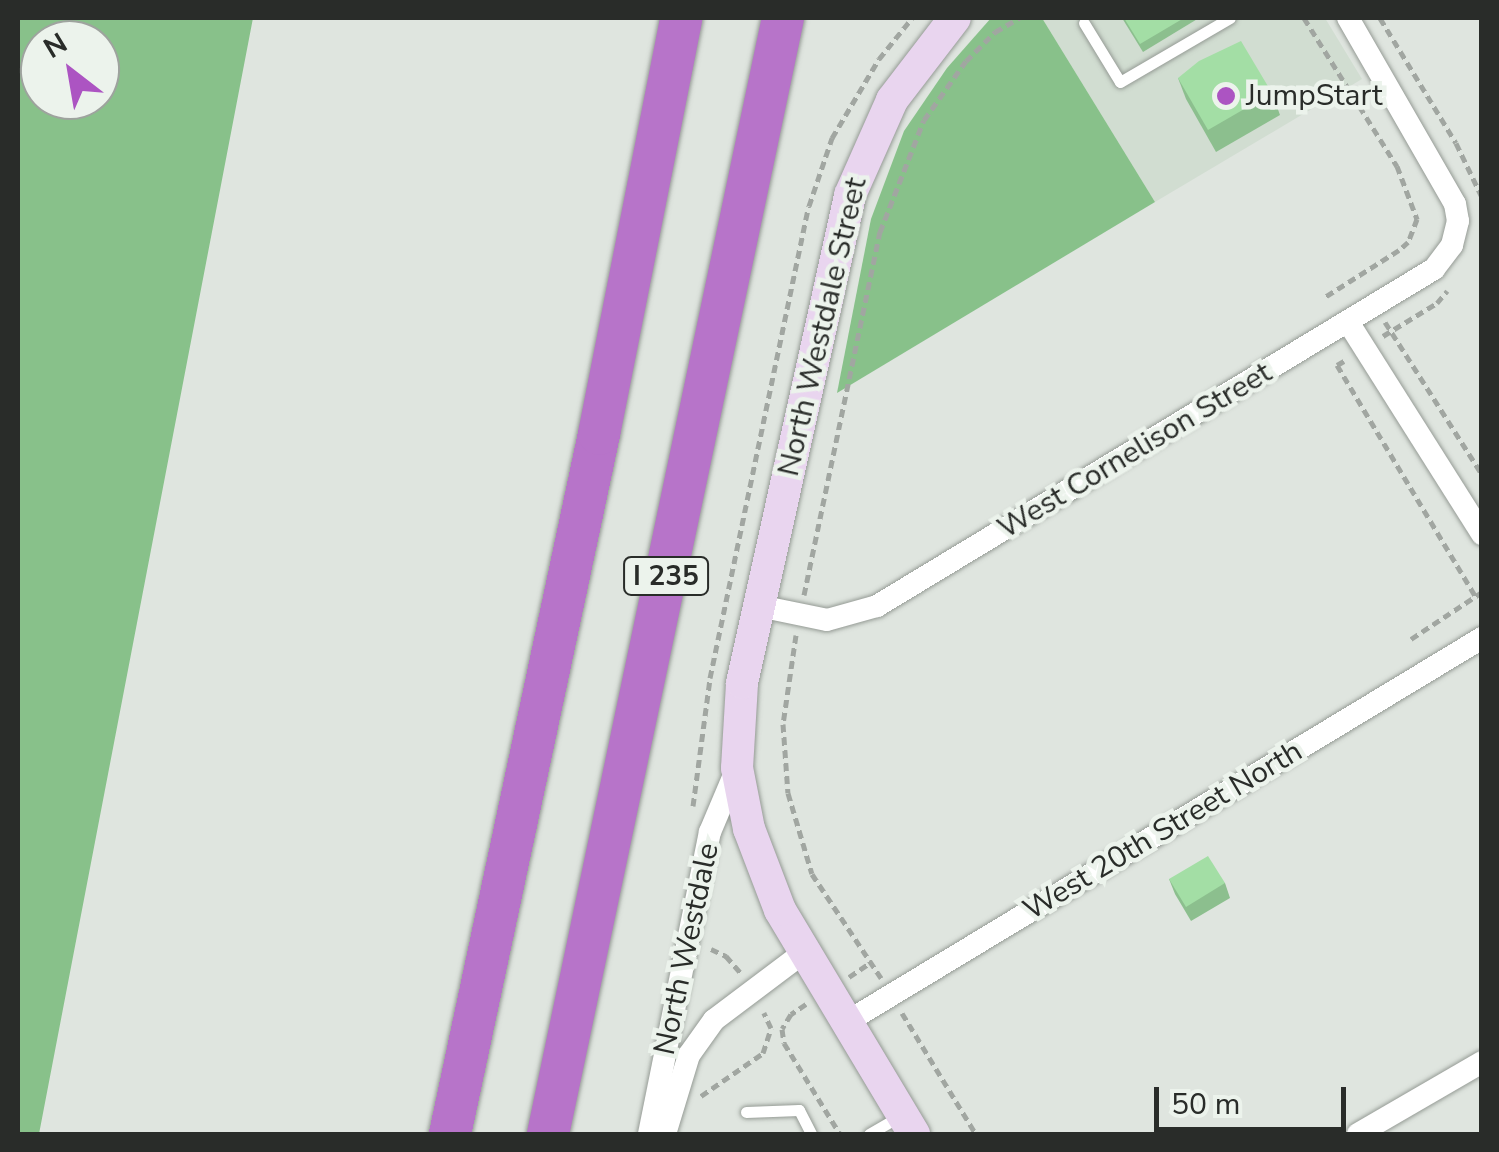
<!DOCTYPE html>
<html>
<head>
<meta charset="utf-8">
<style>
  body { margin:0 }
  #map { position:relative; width:1499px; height:1152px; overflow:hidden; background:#dfe5df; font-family:"Nunito Sans",sans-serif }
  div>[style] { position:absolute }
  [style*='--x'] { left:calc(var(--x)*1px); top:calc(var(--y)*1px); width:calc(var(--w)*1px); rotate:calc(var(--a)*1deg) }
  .built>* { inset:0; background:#d1ddd1 }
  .green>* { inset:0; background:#88c18a }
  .path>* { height:5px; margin-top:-2.5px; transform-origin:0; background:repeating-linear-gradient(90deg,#a1a6a1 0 8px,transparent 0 13px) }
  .roads { filter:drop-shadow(0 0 2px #959b95) drop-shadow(0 0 2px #959b95) }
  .service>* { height:11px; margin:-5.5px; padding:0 5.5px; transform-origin:5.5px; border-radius:5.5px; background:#fff }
  .minor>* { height:22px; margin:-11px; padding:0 11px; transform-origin:11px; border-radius:11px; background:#fff }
  .secondary>* { height:32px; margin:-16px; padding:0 16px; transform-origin:16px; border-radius:16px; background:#e9d5ef }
  .motorway>* { height:42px; margin:-21px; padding:0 21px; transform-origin:21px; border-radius:21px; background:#b774c9 }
  .wall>* { inset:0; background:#8cbf8e }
  .building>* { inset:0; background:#a3dea5 }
  .dots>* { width:28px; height:28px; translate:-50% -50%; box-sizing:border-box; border:5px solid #ecf3ec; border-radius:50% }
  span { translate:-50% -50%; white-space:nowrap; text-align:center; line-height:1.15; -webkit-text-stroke:9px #ecf3ec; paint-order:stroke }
  .shield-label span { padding:2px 8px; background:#ecf3ec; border:2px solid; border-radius:8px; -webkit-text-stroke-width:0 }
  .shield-label { font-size:28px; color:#292c29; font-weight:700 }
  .poi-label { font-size:30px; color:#292c29 }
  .left { translate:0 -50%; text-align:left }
  .street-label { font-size:30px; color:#292c29 }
  .frame { position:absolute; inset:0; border:20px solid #292c29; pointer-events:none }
  .north { position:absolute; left:20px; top:20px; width:100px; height:100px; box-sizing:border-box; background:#ecf3ec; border:2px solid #9ea39e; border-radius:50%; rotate:329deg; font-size:28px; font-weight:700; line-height:40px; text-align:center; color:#292c29 }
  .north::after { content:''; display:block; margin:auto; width:35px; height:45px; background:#ac54c2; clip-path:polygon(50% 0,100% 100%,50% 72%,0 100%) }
  .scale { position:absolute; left:1154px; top:1087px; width:192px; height:45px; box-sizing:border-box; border:5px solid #292c29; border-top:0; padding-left:12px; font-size:30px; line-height:35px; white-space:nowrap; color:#292c29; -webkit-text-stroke:8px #ecf3ec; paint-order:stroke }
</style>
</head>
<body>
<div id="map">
  <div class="built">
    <i style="clip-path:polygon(1042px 18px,1325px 18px,1362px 79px,1155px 202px)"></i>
  </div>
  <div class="green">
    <i style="clip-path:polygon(evenodd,18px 18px,253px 18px,39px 1134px,18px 1134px,18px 18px,40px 40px,100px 40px,100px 100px,40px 100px,40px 40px)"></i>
    <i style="clip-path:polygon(991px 18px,1042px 18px,1155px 202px,837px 393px,871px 219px,904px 131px,947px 68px)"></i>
  </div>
  <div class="path">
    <i style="--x:1304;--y:18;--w:175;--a:57.9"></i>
    <i style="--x:1397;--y:166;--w:57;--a:69.3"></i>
    <i style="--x:1417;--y:219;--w:25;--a:111"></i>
    <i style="--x:1408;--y:242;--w:12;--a:138"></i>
    <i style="--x:1399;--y:250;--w:88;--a:147.6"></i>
    <i style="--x:1380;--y:18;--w:146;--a:58.7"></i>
    <i style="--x:1456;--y:143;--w:60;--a:64.3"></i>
    <i style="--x:1385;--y:322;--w:180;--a:57.5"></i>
    <i style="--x:1383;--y:336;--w:63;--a:-31.4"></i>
    <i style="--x:1437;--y:303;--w:16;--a:-50"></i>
    <i style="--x:1344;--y:361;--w:8;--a:150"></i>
    <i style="--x:1337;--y:365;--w:269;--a:59.1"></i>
    <i style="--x:804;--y:595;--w:371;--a:-78.2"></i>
    <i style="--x:880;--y:232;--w:120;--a:-68.6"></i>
    <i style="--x:924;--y:120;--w:72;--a:-54.6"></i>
    <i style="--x:966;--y:61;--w:41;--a:-45"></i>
    <i style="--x:995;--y:32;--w:28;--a:-30"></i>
    <i style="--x:796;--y:635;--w:90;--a:98.3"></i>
    <i style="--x:783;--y:724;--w:69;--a:85.9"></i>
    <i style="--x:788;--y:793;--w:84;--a:73.5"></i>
    <i style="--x:812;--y:874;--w:125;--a:56.4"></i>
    <i style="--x:1411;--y:639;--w:85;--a:-33.5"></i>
    <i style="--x:693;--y:806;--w:129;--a:-82.4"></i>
    <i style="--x:710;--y:678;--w:482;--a:-78.2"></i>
    <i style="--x:809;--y:206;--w:72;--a:-71.3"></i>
    <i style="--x:832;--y:138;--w:92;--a:-59.3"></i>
    <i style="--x:879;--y:59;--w:53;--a:-51.2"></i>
    <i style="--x:711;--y:949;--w:17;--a:25"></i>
    <i style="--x:726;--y:956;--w:23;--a:49"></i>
    <i style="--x:849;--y:977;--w:27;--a:-34"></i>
    <i style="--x:806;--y:1004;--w:18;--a:146"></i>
    <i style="--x:791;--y:1014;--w:17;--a:121"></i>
    <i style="--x:782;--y:1029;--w:14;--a:82"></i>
    <i style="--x:784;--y:1043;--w:107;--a:58.4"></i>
    <i style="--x:902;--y:1013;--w:142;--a:58.6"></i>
    <i style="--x:701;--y:1096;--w:75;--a:-34.7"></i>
    <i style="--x:763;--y:1053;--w:26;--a:-72"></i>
    <i style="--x:771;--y:1028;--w:17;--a:-115"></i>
  </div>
  <div class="roads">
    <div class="service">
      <i style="--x:1084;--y:23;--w:69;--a:58.6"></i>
      <i style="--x:1120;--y:82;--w:127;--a:-30.2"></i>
      <i style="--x:746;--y:1112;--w:53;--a:-2.2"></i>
      <i style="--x:799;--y:1110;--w:27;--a:63"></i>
      <i style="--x:869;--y:1134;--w:36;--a:-30"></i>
    </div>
    <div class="minor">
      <i style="--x:1348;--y:322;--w:251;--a:57.7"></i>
      <i style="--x:759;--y:606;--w:69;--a:11.6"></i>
      <i style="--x:827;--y:620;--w:52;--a:-15.6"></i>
      <i style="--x:877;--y:606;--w:651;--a:-31.18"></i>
      <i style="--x:1434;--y:269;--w:30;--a:-53"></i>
      <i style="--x:1452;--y:245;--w:25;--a:-76"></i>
      <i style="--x:1458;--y:221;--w:17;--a:-100"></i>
      <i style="--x:1455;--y:204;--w:215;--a:-119.9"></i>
      <i style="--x:845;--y:1023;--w:744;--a:-31.15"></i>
      <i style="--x:649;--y:1134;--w:308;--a:-78.6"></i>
      <i style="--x:710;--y:832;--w:69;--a:-67.1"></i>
      <i style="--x:665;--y:1134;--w:83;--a:-73.1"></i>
      <i style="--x:689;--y:1055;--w:43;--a:-54.5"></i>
      <i style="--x:714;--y:1020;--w:111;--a:-37"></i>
      <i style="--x:1358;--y:1134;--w:143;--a:-30.1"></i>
    </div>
    <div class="secondary">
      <i style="--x:914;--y:1134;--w:261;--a:-120.9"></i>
      <i style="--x:780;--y:910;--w:87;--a:-110.9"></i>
      <i style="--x:749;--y:829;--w:62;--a:-101.1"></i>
      <i style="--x:737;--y:768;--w:85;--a:-86.6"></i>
      <i style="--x:742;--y:683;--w:500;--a:-77.5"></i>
      <i style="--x:850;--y:195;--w:104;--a:-66.1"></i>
      <i style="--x:892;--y:100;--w:103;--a:-52.5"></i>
    </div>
    <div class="motorway">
      <i style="--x:450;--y:1134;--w:716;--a:-77.98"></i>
      <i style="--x:599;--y:434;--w:424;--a:-78.8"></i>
      <i style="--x:548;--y:1134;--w:1140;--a:-78.11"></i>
    </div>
  </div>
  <div class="wall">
    <i style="clip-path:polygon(1122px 18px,1199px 18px,1143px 52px)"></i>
    <i style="clip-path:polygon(1178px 78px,1272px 93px,1280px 115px,1216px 152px,1186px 99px)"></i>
    <i style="clip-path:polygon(1169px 879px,1225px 883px,1230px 898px,1191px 921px,1175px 894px)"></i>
  </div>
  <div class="building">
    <i style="clip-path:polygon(1124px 18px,1184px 18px,1140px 44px)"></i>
    <i style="clip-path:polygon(1241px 41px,1272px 93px,1208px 130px,1178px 78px,1199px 61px)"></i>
    <i style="clip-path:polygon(1208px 856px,1225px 883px,1186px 907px,1169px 879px)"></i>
  </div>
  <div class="dots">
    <i style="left:1226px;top:96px;background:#ac54c2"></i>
  </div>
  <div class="shield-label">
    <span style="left:666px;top:576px">I 235</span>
  </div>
  <div class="poi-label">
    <span class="left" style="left:1246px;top:96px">JumpStart</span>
  </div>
  <div class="street-label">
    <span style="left:823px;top:327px;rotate:-77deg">North Westdale Street</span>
    <span style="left:1135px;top:451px;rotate:-31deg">West Cornelison Street</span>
    <span style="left:1163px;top:831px;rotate:-31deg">West 20th Street North</span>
    <span style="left:687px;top:949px;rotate:-78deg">North Westdale</span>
  </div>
  <div class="frame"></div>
  <div class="north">N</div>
  <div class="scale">50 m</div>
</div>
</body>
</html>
